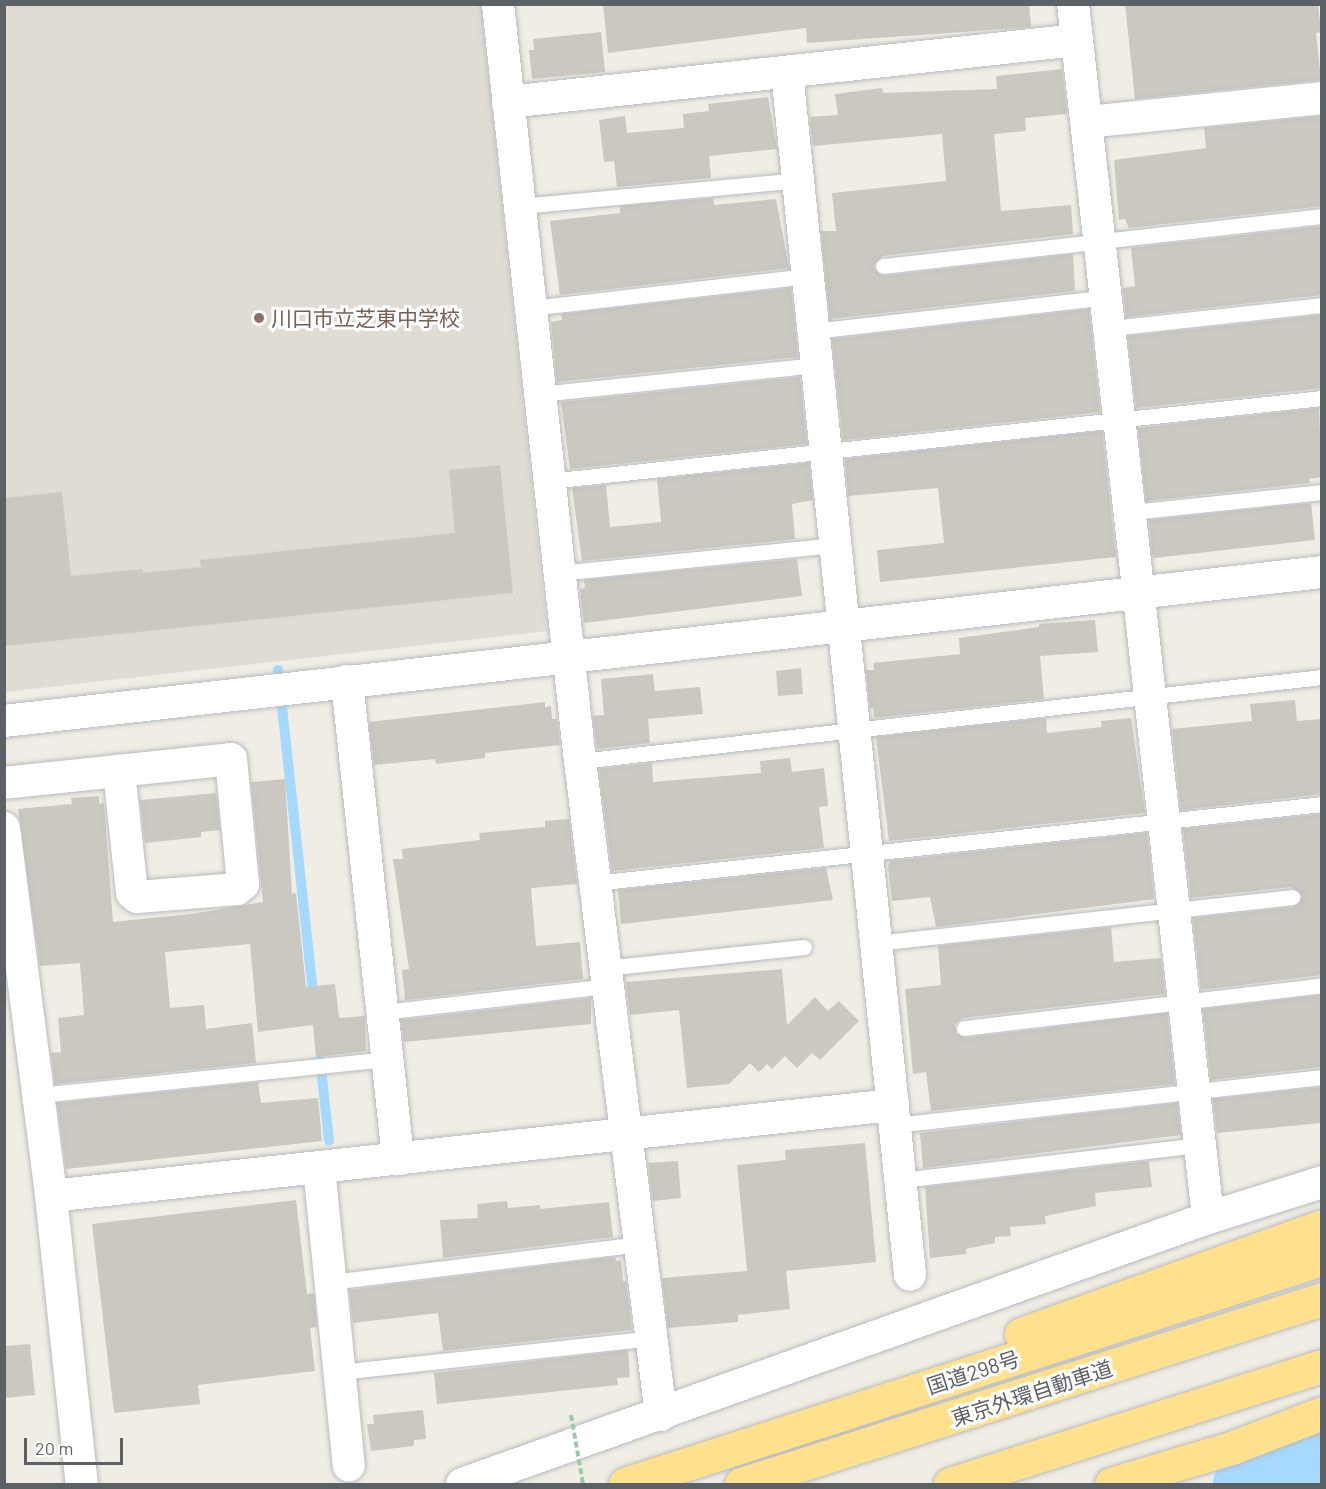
<!DOCTYPE html>
<html>
<head>
<meta charset="utf-8">
<style>
  body { margin:0 }
  #map { position:relative; width:1326px; height:1489px; overflow:hidden; background:#f0ede4; font-family:Barlow,"Noto Sans JP",sans-serif }
  div>[style] { position:absolute }
  [style*='--x'] { left:calc(var(--x)*1px); top:calc(var(--y)*1px); width:calc(var(--w)*1px); rotate:calc(var(--a)*1deg) }
  .education>* { inset:0; background:#e0dcd3 }
  .stream>* { height:10px; margin:-5px; padding:0 5px; transform-origin:5px; border-radius:5px; background:#a5d9ff }
  .river>* { height:60px; margin:-30px; padding:0 30px; transform-origin:30px; border-radius:30px; background:#a5d9ff }
  .building>* { inset:0; background:#cbc8c1 }
  .roads { filter:drop-shadow(0 0 2px #b7bbbf) drop-shadow(0 0 2px #b7bbbf) }
  .lane>* { height:15px; margin:-7.5px; padding:0 7.5px; transform-origin:7.5px; border-radius:7.5px; background:#fff }
  .street>* { height:32px; margin:-16px; padding:0 16px; transform-origin:16px; border-radius:16px; background:#fff }
  .highway>* { height:33px; margin:-16.5px; padding:0 16.5px; transform-origin:16.5px; border-radius:16.5px; background:#ffe08c }
  .path-bridge>* { height:4px; margin-top:-2px; transform-origin:0; background:repeating-linear-gradient(90deg,#97cba5 0 6px,transparent 0 9px) }
  .dots>* { width:16px; height:16px; translate:-50% -50%; box-sizing:border-box; border:3px solid #fff; border-radius:50% }
  span { translate:-50% -50%; white-space:nowrap; text-align:center; line-height:1.15; -webkit-text-stroke:6px #fff; paint-order:stroke }
  .education-label { font-size:21px; color:#785e54 }
  .left { translate:0 -50%; text-align:left }
  .street-label { font-size:21px; color:#5c6166 }
  .frame { position:absolute; inset:0; border:6px solid #5c6166; pointer-events:none }
  .scale { position:absolute; left:24px; top:1438px; width:99px; height:27px; box-sizing:border-box; border:3px solid #5c6166; border-top:0; padding-left:8px; font-size:18px; line-height:21px; white-space:nowrap; color:#5c6166; -webkit-text-stroke:4px #fff; paint-order:stroke }
</style>
</head>
<body>
<div id="map">
  <div class="education">
    <i style="clip-path:polygon(4px 5px,481px 5px,547px 631px,5px 692px)"></i>
  </div>
  <div class="stream">
    <i style="--x:278;--y:670;--w:331;--a:83.8"></i>
    <i style="--x:320;--y:1060;--w:81;--a:83.6"></i>
  </div>
  <div class="river">
    <i style="--x:1243;--y:1484;--w:82;--a:-14.9"></i>
  </div>
  <div class="building">
    <i style="clip-path:polygon(603px 4px,1029px 4px,1031px 27px,807px 43px,806px 28px,608px 53px)"></i>
    <i style="clip-path:polygon(1125px 4px,1318px 4px,1321px 32px,1316px 33px,1321px 80px,1135px 99px)"></i>
    <i style="clip-path:polygon(601px 32px,605px 72px,532px 79px,529px 50px,534px 50px,533px 39px)"></i>
    <i style="clip-path:polygon(1062px 69px,1067px 114px,1025px 118px,1026px 131px,994px 134px,1001px 211px,1071px 205px,1073px 234px,882px 256px,873px 267px,884px 276px,1073px 254px,1075px 291px,830px 319px,821px 231px,836px 231px,832px 193px,946px 181px,942px 134px,813px 146px,810px 117px,838px 115px,835px 94px,882px 88px,883px 93px,997px 89px,996px 76px)"></i>
    <i style="clip-path:polygon(768px 97px,777px 149px,709px 156px,711px 178px,617px 187px,614px 161px,604px 162px,599px 120px,625px 116px,627px 133px,684px 128px,683px 114px,709px 111px,708px 104px)"></i>
    <i style="clip-path:polygon(1322px 116px,1322px 206px,1129px 228px,1125px 219px,1119px 220px,1114px 160px,1206px 148px,1204px 128px)"></i>
    <i style="clip-path:polygon(713px 198px,714px 205px,776px 199px,789px 268px,560px 295px,550px 221px,620px 213px,620px 206px)"></i>
    <i style="clip-path:polygon(1322px 226px,1322px 295px,1126px 317px,1123px 288px,1135px 286px,1131px 248px)"></i>
    <i style="clip-path:polygon(791px 288px,798px 357px,557px 382px,551px 322px,562px 320px,561px 314px)"></i>
    <i style="clip-path:polygon(1089px 309px,1100px 412px,843px 440px,832px 339px)"></i>
    <i style="clip-path:polygon(1322px 315px,1322px 388px,1136px 408px,1128px 336px)"></i>
    <i style="clip-path:polygon(800px 377px,807px 444px,570px 469px,561px 402px)"></i>
    <i style="clip-path:polygon(1319px 408px,1322px 477px,1309px 479px,1310px 483px,1146px 501px,1138px 428px)"></i>
    <i style="clip-path:polygon(1102px 431px,1116px 557px,880px 582px,877px 550px,944px 543px,938px 488px,848px 496px,845px 459px)"></i>
    <i style="clip-path:polygon(809px 463px,813px 500px,792px 504px,795px 539px,582px 561px,572px 488px,606px 485px,610px 527px,661px 522px,657px 479px)"></i>
    <i style="clip-path:polygon(500px 465px,513px 593px,4px 646px,4px 498px,62px 492px,71px 576px,142px 569px,143px 573px,201px 567px,200px 560px,455px 533px,449px 470px)"></i>
    <i style="clip-path:polygon(1311px 503px,1315px 540px,1154px 558px,1152px 554px,1149px 520px)"></i>
    <i style="clip-path:polygon(797px 559px,802px 596px,584px 623px,580px 589px,585px 588px,584px 580px)"></i>
    <i style="clip-path:polygon(1095px 620px,1098px 652px,1040px 656px,1044px 699px,874px 718px,873px 708px,870px 708px,866px 670px,874px 670px,873px 663px,960px 654px,959px 638px,1039px 627px,1039px 624px)"></i>
    <i style="clip-path:polygon(801px 668px,803px 694px,778px 696px,776px 671px)"></i>
    <i style="clip-path:polygon(653px 674px,655px 691px,700px 687px,703px 714px,648px 719px,650px 743px,597px 749px,593px 716px,604px 715px,601px 679px)"></i>
    <i style="clip-path:polygon(1295px 700px,1297px 721px,1322px 719px,1322px 794px,1181px 810px,1172px 729px,1252px 721px,1250px 704px)"></i>
    <i style="clip-path:polygon(545px 702px,545px 707px,551px 706px,552px 719px,557px 719px,560px 745px,485px 753px,485px 758px,436px 764px,435px 759px,374px 765px,369px 722px)"></i>
    <i style="clip-path:polygon(1046px 718px,1047px 733px,1102px 727px,1101px 721px,1131px 718px,1145px 813px,889px 841px,876px 737px)"></i>
    <i style="clip-path:polygon(790px 758px,792px 772px,824px 768px,828px 806px,819px 807px,824px 848px,612px 871px,599px 769px,652px 763px,653px 782px,761px 773px,760px 761px)"></i>
    <i style="clip-path:polygon(285px 779px,292px 894px,296px 893px,306px 987px,335px 984px,339px 1018px,365px 1016px,366px 1051px,316px 1057px,313px 1025px,258px 1032px,250px 944px,165px 952px,170px 1008px,204px 1005px,206px 1029px,252px 1023px,256px 1063px,55px 1084px,51px 1053px,61px 1052px,58px 1018px,84px 1015px,80px 963px,40px 966px,18px 809px,72px 804px,71px 798px,99px 796px,99px 804px,104px 803px,113px 922px,191px 914px,263px 902px,251px 782px)"></i>
    <i style="clip-path:polygon(216px 793px,220px 830px,201px 832px,201px 837px,145px 843px,140px 800px)"></i>
    <i style="clip-path:polygon(1322px 814px,1322px 975px,1201px 990px,1193px 918px,1293px 907px,1302px 897px,1291px 887px,1191px 898px,1183px 829px)"></i>
    <i style="clip-path:polygon(569px 819px,577px 884px,531px 888px,536px 946px,580px 942px,583px 979px,405px 1000px,402px 970px,409px 969px,393px 859px,403px 859px,402px 849px,480px 840px,479px 833px,545px 827px,545px 821px)"></i>
    <i style="clip-path:polygon(1147px 833px,1154px 899px,936px 927px,930px 897px,892px 901px,888px 865px,891px 861px)"></i>
    <i style="clip-path:polygon(826px 868px,833px 900px,621px 924px,618px 890px)"></i>
    <i style="clip-path:polygon(1111px 927px,1114px 962px,1161px 958px,1165px 994px,963px 1018px,955px 1024px,956px 1033px,965px 1038px,1167px 1013px,1175px 1084px,931px 1111px,926px 1072px,913px 1074px,905px 989px,941px 985px,938px 946px)"></i>
    <i style="clip-path:polygon(782px 969px,787px 1025px,815px 997px,828px 1011px,839px 1001px,859px 1021px,820px 1060px,812px 1053px,797px 1068px,785px 1056px,772px 1069px,767px 1064px,759px 1072px,750px 1063px,729px 1084px,687px 1088px,679px 1010px,630px 1015px,626px 982px)"></i>
    <i style="clip-path:polygon(1322px 995px,1322px 1067px,1211px 1080px,1203px 1009px)"></i>
    <i style="clip-path:polygon(591px 998px,591px 1024px,404px 1042px,401px 1020px)"></i>
    <i style="clip-path:polygon(258px 1082px,261px 1103px,318px 1098px,322px 1141px,66px 1169px,57px 1103px)"></i>
    <i style="clip-path:polygon(1322px 1087px,1322px 1123px,1217px 1133px,1213px 1099px)"></i>
    <i style="clip-path:polygon(1177px 1103px,1181px 1135px,923px 1168px,920px 1133px)"></i>
    <i style="clip-path:polygon(865px 1143px,876px 1262px,786px 1271px,790px 1309px,738px 1315px,738px 1322px,668px 1328px,662px 1278px,747px 1271px,737px 1165px,786px 1160px,785px 1150px)"></i>
    <i style="clip-path:polygon(678px 1161px,681px 1198px,653px 1201px,648px 1163px)"></i>
    <i style="clip-path:polygon(1149px 1161px,1152px 1187px,1095px 1193px,1096px 1206px,1045px 1216px,1046px 1224px,1010px 1227px,1011px 1236px,995px 1237px,995px 1243px,966px 1249px,967px 1254px,930px 1258px,925px 1187px)"></i>
    <i style="clip-path:polygon(296px 1200px,307px 1294px,314px 1293px,317px 1327px,310px 1328px,315px 1371px,198px 1385px,200px 1404px,114px 1413px,92px 1224px)"></i>
    <i style="clip-path:polygon(507px 1201px,508px 1208px,540px 1205px,540px 1209px,609px 1202px,613px 1237px,443px 1258px,440px 1220px,478px 1218px,477px 1204px)"></i>
    <i style="clip-path:polygon(615px 1257px,616px 1261px,621px 1260px,623px 1281px,626px 1281px,632px 1330px,443px 1351px,438px 1313px,353px 1323px,349px 1290px)"></i>
    <i style="clip-path:polygon(30px 1344px,35px 1395px,4px 1398px,4px 1346px)"></i>
    <i style="clip-path:polygon(628px 1350px,630px 1377px,617px 1378px,618px 1385px,437px 1404px,434px 1373px)"></i>
    <i style="clip-path:polygon(423px 1410px,426px 1439px,414px 1440px,414px 1446px,371px 1451px,367px 1424px,374px 1424px,373px 1415px)"></i>
  </div>
  <div class="roads">
    <div class="lane">
      <i style="--x:520;--y:206;--w:279;--a:-5.3"></i>
      <i style="--x:883;--y:266;--w:442;--a:-6.5"></i>
      <i style="--x:531;--y:308;--w:279;--a:-6.6"></i>
      <i style="--x:1111;--y:328;--w:212;--a:-6.2"></i>
      <i style="--x:814;--y:331;--w:295;--a:-6.6"></i>
      <i style="--x:540;--y:394;--w:280;--a:-6"></i>
      <i style="--x:549;--y:481;--w:777;--a:-6.13"></i>
      <i style="--x:1132;--y:512;--w:191;--a:-6"></i>
      <i style="--x:559;--y:573;--w:278;--a:-5.8"></i>
      <i style="--x:580;--y:761;--w:747;--a:-6.46"></i>
      <i style="--x:594;--y:883;--w:732;--a:-6.19"></i>
      <i style="--x:877;--y:943;--w:418;--a:-6.3"></i>
      <i style="--x:605;--y:968;--w:200;--a:-6"></i>
      <i style="--x:383;--y:1012;--w:226;--a:-6.6"></i>
      <i style="--x:964;--y:1028;--w:361;--a:-6.8"></i>
      <i style="--x:39;--y:1095;--w:351;--a:-5.9"></i>
      <i style="--x:895;--y:1125;--w:430;--a:-6.4"></i>
      <i style="--x:901;--y:1180;--w:301;--a:-6.7"></i>
      <i style="--x:331;--y:1282;--w:310;--a:-7"></i>
      <i style="--x:340;--y:1372;--w:313;--a:-6.2"></i>
    </div>
    <div class="street">
      <i style="--x:498;--y:4;--w:761;--a:83.82"></i>
      <i style="--x:580;--y:761;--w:659;--a:82.94"></i>
      <i style="--x:1073;--y:4;--w:1221;--a:83.65"></i>
      <i style="--x:787;--y:72;--w:1209;--a:84.16"></i>
      <i style="--x:508;--y:102;--w:572;--a:-6.22"></i>
      <i style="--x:1087;--y:122;--w:236;--a:-5.8"></i>
      <i style="--x:347;--y:681;--w:481;--a:83.9"></i>
      <i style="--x:4;--y:721;--w:1326;--a:-6.45"></i>
      <i style="--x:4;--y:783;--w:228;--a:-6"></i>
      <i style="--x:231;--y:759;--w:126;--a:84.5"></i>
      <i style="--x:243;--y:884;--w:8;--a:140"></i>
      <i style="--x:237;--y:889;--w:100;--a:175.4"></i>
      <i style="--x:137;--y:897;--w:6;--a:-141"></i>
      <i style="--x:132;--y:893;--w:123;--a:-96.1"></i>
      <i style="--x:4;--y:828;--w:371;--a:82.7"></i>
      <i style="--x:51;--y:1196;--w:290;--a:83.9"></i>
      <i style="--x:319;--y:1167;--w:300;--a:84.3"></i>
      <i style="--x:51;--y:1196;--w:847;--a:-6.17"></i>
      <i style="--x:462;--y:1484;--w:792;--a:-19.62"></i>
      <i style="--x:1208;--y:1218;--w:120;--a:-17.5"></i>
    </div>
    <div class="highway">
      <i style="--x:1021;--y:1334;--w:320;--a:-19.7"></i>
      <i style="--x:625;--y:1484;--w:732;--a:-17.89"></i>
      <i style="--x:741;--y:1484;--w:610;--a:-17.66"></i>
      <i style="--x:950;--y:1484;--w:390;--a:-17.6"></i>
      <i style="--x:1111;--y:1484;--w:128;--a:-16.7"></i>
      <i style="--x:1234;--y:1447;--w:94;--a:-21.1"></i>
    </div>
  </div>
  <div class="path-bridge">
    <i style="--x:571;--y:1415;--w:70;--a:80.1"></i>
  </div>
  <div class="dots">
    <i style="left:259px;top:318px;background:#8d6e63"></i>
  </div>
  <div class="education-label">
    <span class="left" style="left:271px;top:318px">川口市立芝東中学校</span>
  </div>
  <div class="street-label">
    <span style="left:973px;top:1372px;rotate:-18deg">国道298号</span>
    <span style="left:1032px;top:1393px;rotate:-18deg">東京外環自動車道</span>
  </div>
  <div class="frame"></div>
  <div class="scale">20 m</div>
</div>
</body>
</html>
